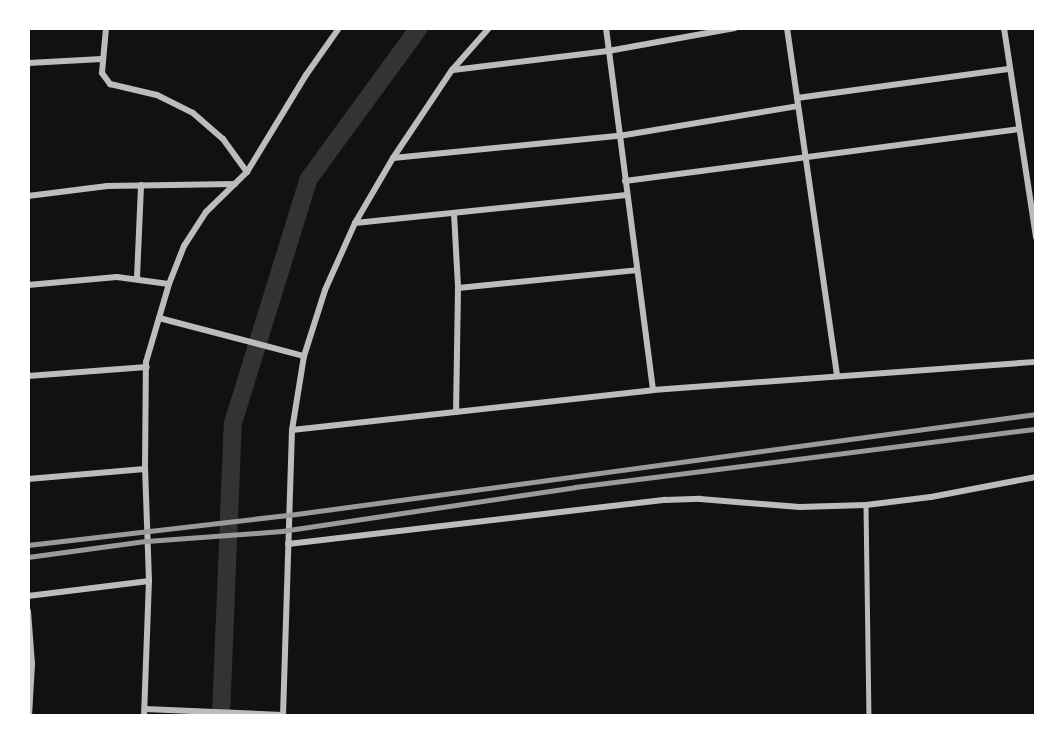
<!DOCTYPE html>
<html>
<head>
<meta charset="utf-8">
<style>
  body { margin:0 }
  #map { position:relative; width:1064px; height:744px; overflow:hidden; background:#111; font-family:"Sofia Sans Condensed",sans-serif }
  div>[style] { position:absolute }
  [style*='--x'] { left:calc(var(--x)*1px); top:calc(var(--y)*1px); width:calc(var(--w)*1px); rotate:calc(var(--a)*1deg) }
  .canal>* { height:18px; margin:-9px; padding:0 9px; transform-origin:9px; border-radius:9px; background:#333 }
  .service>* { height:4.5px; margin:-2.25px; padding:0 2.25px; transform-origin:2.25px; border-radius:2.25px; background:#bcbcbc }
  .minor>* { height:6px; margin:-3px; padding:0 3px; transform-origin:3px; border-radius:3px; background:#bcbcbc }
  .rail>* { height:4.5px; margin:-2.25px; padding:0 2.25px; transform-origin:2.25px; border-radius:2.25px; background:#9a9a9a }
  span { translate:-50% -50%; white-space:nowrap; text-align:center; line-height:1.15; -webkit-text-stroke:6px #fff; paint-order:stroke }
  .frame { position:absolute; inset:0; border:30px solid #fff; pointer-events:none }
</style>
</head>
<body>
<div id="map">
  <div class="canal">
    <i style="--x:221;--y:716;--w:293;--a:-87.7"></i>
    <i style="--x:233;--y:423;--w:254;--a:-72.8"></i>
    <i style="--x:308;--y:180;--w:188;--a:-53.9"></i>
  </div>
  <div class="service">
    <i style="--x:866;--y:505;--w:211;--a:89.2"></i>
  </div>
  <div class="minor">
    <i style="--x:106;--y:28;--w:45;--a:95.1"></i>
    <i style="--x:102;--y:73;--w:14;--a:54"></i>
    <i style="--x:110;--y:84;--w:48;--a:13.2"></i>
    <i style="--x:157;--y:95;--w:40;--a:26.6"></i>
    <i style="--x:193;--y:113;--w:40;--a:41"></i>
    <i style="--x:223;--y:139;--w:41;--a:54"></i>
    <i style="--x:606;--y:28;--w:365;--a:82.6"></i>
    <i style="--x:787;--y:28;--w:352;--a:81.8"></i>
    <i style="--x:1004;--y:28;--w:212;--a:81.3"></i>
    <i style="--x:28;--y:63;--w:74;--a:-3.1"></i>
    <i style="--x:453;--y:70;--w:156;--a:-7"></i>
    <i style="--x:608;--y:51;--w:129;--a:-10.3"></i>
    <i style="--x:797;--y:98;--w:215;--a:-7.8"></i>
    <i style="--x:393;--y:158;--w:227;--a:-5.6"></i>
    <i style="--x:619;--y:136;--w:181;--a:-9.5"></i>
    <i style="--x:625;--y:181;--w:397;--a:-7.5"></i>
    <i style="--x:28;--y:196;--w:80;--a:-7.2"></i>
    <i style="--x:107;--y:186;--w:128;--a:-0.9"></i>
    <i style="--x:454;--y:213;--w:75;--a:86.9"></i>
    <i style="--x:458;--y:288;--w:124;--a:90.9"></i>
    <i style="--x:355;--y:223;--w:273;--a:-5.9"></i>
    <i style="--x:137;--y:278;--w:93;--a:-87.5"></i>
    <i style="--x:28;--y:285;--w:89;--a:-5.1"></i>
    <i style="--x:117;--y:277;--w:52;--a:7.7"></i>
    <i style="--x:458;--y:288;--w:180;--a:-5.7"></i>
    <i style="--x:159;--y:318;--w:150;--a:14.7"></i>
    <i style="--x:28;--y:376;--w:119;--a:-4.3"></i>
    <i style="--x:292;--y:430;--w:363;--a:-6.3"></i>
    <i style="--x:653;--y:390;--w:384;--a:-4.2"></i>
    <i style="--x:28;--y:479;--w:117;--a:-4.9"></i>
    <i style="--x:288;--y:544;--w:380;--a:-6.7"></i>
    <i style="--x:665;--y:500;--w:35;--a:-2"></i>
    <i style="--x:700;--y:499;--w:100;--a:4.6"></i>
    <i style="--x:800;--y:507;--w:66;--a:-1.7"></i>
    <i style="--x:866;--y:505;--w:65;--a:-7"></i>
    <i style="--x:931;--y:497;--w:107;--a:-10.8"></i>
    <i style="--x:28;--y:596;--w:122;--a:-7.1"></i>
    <i style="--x:28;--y:611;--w:53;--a:85.7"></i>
    <i style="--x:32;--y:664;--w:52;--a:93.3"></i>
    <i style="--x:145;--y:709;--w:138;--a:2.5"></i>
    <i style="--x:144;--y:716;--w:135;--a:-87.9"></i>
    <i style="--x:149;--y:581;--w:112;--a:-92"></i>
    <i style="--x:145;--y:469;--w:107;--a:-89.5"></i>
    <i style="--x:146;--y:362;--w:81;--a:-73.6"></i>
    <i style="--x:169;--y:284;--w:41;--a:-68.5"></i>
    <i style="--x:184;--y:246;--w:40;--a:-57.1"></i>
    <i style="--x:206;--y:212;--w:57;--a:-44.3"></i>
    <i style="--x:247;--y:172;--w:114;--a:-58.7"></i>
    <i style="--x:306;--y:75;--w:57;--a:-54.9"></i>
    <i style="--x:283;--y:716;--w:286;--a:-88.2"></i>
    <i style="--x:292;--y:430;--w:75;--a:-80.8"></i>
    <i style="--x:304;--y:356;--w:69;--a:-72.3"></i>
    <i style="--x:325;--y:290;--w:73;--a:-65.9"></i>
    <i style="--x:355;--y:223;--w:75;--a:-59.7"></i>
    <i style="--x:393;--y:158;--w:106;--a:-56.2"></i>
    <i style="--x:452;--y:70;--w:56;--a:-48.6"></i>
  </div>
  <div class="rail">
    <i style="--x:28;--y:545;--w:263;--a:-6.6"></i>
    <i style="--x:289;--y:515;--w:754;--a:-7.7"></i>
    <i style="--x:28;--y:557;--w:120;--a:-7.7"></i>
    <i style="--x:147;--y:541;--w:135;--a:-4.2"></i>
    <i style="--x:282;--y:531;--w:296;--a:-8.5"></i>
    <i style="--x:575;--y:487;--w:465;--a:-7.2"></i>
  </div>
  <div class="frame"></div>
</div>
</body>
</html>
